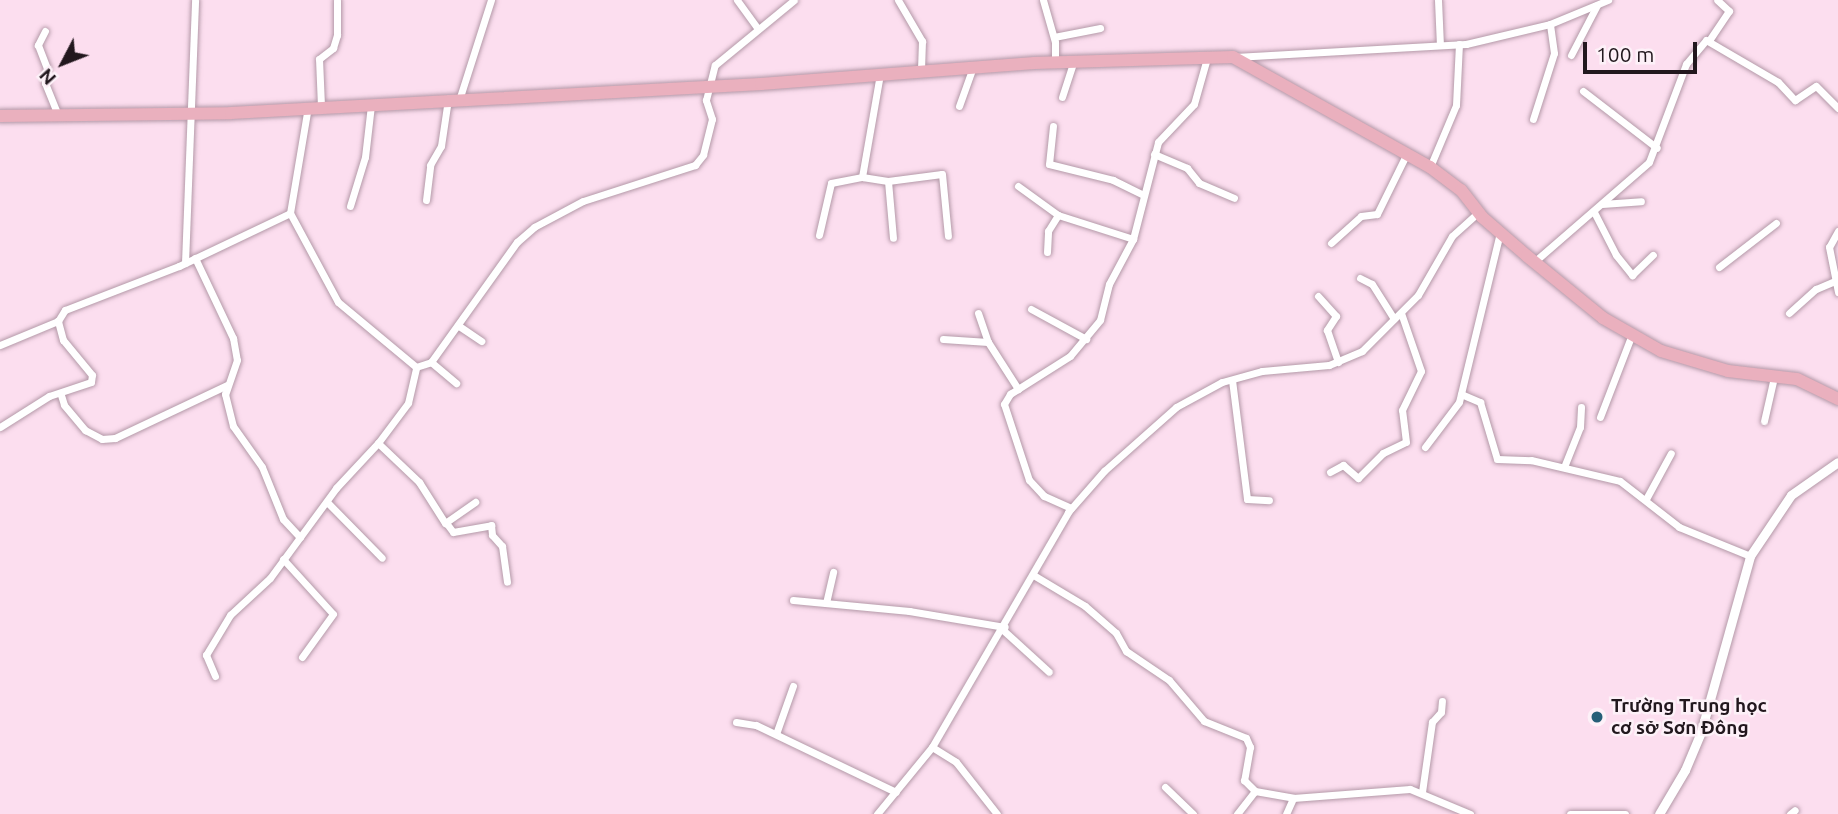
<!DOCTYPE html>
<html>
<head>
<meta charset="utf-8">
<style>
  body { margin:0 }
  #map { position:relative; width:1838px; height:814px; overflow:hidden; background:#fcdeef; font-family:Ubuntu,sans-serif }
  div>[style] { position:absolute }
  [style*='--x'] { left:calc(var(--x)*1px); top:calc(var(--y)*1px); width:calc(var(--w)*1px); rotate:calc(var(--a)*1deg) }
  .roads { filter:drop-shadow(0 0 2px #b499a8) drop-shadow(0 0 2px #b499a8) }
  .minor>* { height:7px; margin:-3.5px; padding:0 3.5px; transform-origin:3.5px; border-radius:3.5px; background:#fff }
  .tertiary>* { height:9px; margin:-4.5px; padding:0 4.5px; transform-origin:4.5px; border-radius:4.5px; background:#fff }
  .primary>* { height:12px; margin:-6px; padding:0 6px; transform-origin:6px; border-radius:6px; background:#eab0be }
  .dots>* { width:19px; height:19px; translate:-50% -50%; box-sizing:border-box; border:4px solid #fdf1f8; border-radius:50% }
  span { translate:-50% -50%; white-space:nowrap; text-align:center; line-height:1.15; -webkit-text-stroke:5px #fdf1f8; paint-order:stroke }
  .poi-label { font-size:19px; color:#22181e; font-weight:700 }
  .left { translate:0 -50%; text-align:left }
  .north { position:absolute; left:28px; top:28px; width:70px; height:70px; -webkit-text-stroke:5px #fdf1f8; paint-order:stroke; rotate:228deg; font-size:19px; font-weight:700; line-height:28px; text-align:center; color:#22181e }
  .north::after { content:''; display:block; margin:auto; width:24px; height:32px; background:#22181e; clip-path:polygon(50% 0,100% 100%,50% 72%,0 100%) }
  .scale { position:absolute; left:1583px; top:42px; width:114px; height:32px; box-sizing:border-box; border:4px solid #22181e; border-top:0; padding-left:9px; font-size:21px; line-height:24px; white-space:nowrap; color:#22181e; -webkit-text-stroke:5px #fdf1f8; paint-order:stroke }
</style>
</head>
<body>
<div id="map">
  <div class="roads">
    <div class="minor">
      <i style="--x:737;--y:0;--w:34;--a:54"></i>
      <i style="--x:898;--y:0;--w:48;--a:59.7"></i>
      <i style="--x:922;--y:41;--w:29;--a:92"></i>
      <i style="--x:1043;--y:0;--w:44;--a:74.1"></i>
      <i style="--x:1055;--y:42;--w:20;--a:90"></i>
      <i style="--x:1438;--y:0;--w:45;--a:87.5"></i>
      <i style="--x:45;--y:31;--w:16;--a:117"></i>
      <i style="--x:38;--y:45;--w:25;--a:69"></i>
      <i style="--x:47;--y:68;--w:15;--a:98"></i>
      <i style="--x:45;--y:83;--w:31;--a:68"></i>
      <i style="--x:1054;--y:37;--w:47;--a:-11.1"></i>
      <i style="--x:1710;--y:39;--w:34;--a:-56"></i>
      <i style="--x:1729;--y:11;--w:16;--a:-137"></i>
      <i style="--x:1571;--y:55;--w:56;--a:-62.5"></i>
      <i style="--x:1235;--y:57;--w:231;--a:-3.2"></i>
      <i style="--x:1466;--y:44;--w:86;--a:-13.4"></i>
      <i style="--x:1550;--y:24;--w:63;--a:-22.5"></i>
      <i style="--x:1583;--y:91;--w:93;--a:37.6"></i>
      <i style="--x:460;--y:97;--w:102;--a:-72.3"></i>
      <i style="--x:1062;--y:97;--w:38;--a:-72"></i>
      <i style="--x:321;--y:106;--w:47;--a:-92.4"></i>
      <i style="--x:319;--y:59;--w:18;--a:-38"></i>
      <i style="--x:333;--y:48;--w:14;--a:-73"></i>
      <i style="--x:337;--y:35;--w:35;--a:-90"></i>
      <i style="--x:959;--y:106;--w:41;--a:-70.3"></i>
      <i style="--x:1533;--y:119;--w:69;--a:-72.3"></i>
      <i style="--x:1554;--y:53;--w:29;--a:-98"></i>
      <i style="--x:1053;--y:126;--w:38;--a:96"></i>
      <i style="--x:1049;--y:164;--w:66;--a:14"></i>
      <i style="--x:1113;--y:180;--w:32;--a:26"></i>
      <i style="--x:1154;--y:154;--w:36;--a:23"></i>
      <i style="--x:1187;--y:168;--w:19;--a:51"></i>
      <i style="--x:1199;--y:183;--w:38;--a:23"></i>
      <i style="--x:1430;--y:167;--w:67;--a:-67.2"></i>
      <i style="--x:1456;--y:105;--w:61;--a:-87.2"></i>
      <i style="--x:862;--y:177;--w:26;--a:9"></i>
      <i style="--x:888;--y:181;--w:54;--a:-7.4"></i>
      <i style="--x:942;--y:174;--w:62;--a:84.5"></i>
      <i style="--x:888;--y:181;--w:57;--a:85"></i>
      <i style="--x:1018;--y:186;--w:49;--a:35.9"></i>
      <i style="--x:426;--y:200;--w:35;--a:-83"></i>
      <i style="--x:430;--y:165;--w:22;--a:-60"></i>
      <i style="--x:441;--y:146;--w:48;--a:-81.5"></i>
      <i style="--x:1602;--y:204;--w:39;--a:-4"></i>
      <i style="--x:350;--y:206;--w:51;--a:-73"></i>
      <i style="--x:365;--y:157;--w:52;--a:-83.4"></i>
      <i style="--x:1594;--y:212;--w:48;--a:62.9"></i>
      <i style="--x:1616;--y:255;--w:26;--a:51"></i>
      <i style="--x:1632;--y:275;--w:29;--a:-44"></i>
      <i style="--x:290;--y:213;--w:108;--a:-80.4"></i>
      <i style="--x:1838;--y:231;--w:18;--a:119"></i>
      <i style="--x:1829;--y:247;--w:46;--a:78.7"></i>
      <i style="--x:819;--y:235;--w:53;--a:-77"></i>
      <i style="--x:831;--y:183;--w:32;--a:-11"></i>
      <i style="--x:862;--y:177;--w:105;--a:-80.1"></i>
      <i style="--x:1331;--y:243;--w:40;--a:-42"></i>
      <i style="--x:1361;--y:216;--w:16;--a:-7"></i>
      <i style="--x:1377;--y:214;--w:68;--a:-63.8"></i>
      <i style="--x:1047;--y:252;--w:21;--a:-87"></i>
      <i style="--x:1048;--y:231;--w:19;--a:-58"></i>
      <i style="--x:1058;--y:215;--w:79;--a:17.7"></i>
      <i style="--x:195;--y:258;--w:89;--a:64.6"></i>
      <i style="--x:233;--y:338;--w:22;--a:80"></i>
      <i style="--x:237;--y:360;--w:36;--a:109"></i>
      <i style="--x:225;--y:394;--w:33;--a:76"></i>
      <i style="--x:233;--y:426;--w:50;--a:54.7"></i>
      <i style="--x:262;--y:467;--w:56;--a:68"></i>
      <i style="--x:283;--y:519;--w:25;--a:47"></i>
      <i style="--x:1534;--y:262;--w:152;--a:-41"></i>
      <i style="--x:1649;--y:162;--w:105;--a:-69.3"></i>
      <i style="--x:1686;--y:64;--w:31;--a:-50"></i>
      <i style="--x:1706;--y:40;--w:83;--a:30.3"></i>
      <i style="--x:1778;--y:82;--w:25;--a:47"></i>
      <i style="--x:1795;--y:100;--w:25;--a:-34"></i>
      <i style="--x:1816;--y:86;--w:31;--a:45"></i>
      <i style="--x:185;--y:263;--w:263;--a:-87.8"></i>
      <i style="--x:1719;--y:267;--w:72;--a:-37.7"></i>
      <i style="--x:1360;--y:278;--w:13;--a:27"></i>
      <i style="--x:1372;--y:284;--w:41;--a:57.8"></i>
      <i style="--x:1318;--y:296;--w:27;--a:48"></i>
      <i style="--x:1336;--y:316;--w:17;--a:123"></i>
      <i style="--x:1327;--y:330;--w:34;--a:71"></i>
      <i style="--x:1031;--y:309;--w:63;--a:28.6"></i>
      <i style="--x:978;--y:313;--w:31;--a:71"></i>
      <i style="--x:1789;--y:313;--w:36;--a:-42"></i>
      <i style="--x:1816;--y:289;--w:23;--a:-23"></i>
      <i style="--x:459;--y:326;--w:27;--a:34"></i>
      <i style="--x:943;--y:339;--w:45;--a:3.8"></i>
      <i style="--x:988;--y:342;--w:56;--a:57.4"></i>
      <i style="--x:0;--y:345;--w:63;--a:-22.5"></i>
      <i style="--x:58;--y:321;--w:13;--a:-58"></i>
      <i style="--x:65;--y:310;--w:122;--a:-21.1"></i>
      <i style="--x:179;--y:266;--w:123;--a:-25.5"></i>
      <i style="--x:290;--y:213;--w:101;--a:61.7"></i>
      <i style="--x:338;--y:302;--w:102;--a:39.8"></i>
      <i style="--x:431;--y:362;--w:33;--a:40"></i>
      <i style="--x:1232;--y:380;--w:120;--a:82.8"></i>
      <i style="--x:1247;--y:499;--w:22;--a:3"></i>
      <i style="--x:1461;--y:394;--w:21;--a:23"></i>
      <i style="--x:1480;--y:402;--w:59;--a:73.4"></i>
      <i style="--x:1497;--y:459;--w:34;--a:2"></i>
      <i style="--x:1531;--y:460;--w:91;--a:13.3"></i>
      <i style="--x:1620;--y:481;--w:75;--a:37.9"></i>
      <i style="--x:1679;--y:527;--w:77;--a:22.2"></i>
      <i style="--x:61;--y:395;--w:10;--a:73"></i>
      <i style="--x:64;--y:405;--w:33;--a:50"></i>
      <i style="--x:85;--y:430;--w:19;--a:28"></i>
      <i style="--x:102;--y:439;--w:13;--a:-4"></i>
      <i style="--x:115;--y:438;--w:124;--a:-25.3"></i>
      <i style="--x:1600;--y:417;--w:89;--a:-68.9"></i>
      <i style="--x:1764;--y:421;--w:45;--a:-77.2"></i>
      <i style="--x:0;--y:427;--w:58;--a:-32.3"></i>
      <i style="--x:49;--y:396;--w:44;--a:-18.4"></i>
      <i style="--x:91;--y:382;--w:7;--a:-82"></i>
      <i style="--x:92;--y:375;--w:45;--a:-129.6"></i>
      <i style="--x:63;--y:340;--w:20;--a:-105"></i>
      <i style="--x:378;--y:443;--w:57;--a:43.6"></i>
      <i style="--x:419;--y:482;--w:49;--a:57.6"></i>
      <i style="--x:445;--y:523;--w:37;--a:-35"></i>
      <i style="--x:1425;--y:447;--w:56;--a:-52.9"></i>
      <i style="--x:1459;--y:402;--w:174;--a:-76.4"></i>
      <i style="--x:1564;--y:467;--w:43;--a:-68.2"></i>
      <i style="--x:1580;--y:427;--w:20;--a:-87"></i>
      <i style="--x:1330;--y:472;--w:15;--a:-28"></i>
      <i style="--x:1343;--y:465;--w:20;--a:41"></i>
      <i style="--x:1358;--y:478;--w:35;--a:-45"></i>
      <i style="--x:1383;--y:453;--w:25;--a:-26"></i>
      <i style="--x:1406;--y:442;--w:32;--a:-97"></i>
      <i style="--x:1402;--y:410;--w:43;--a:-64"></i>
      <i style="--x:1421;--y:371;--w:61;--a:-109"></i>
      <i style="--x:1646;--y:499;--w:52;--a:-61.5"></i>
      <i style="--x:327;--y:502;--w:78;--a:45.5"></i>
      <i style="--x:1071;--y:508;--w:30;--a:-156"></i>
      <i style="--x:1044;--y:496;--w:22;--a:-133"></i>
      <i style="--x:1029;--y:480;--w:80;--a:-108.2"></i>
      <i style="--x:1004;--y:404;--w:12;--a:-59"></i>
      <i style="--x:1010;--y:394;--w:71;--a:-32.3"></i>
      <i style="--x:1070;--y:356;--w:47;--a:-50.2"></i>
      <i style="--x:1100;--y:320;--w:37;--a:-76"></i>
      <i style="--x:1109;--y:284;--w:51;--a:-61.9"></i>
      <i style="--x:1133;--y:239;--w:100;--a:-75.5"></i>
      <i style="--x:1158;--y:142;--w:52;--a:-46.5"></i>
      <i style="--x:1194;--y:104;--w:48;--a:-74.2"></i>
      <i style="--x:447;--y:524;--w:10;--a:53"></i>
      <i style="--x:453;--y:532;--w:39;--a:-10"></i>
      <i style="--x:491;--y:525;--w:10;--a:84"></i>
      <i style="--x:492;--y:535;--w:15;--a:48"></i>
      <i style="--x:502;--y:546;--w:36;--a:82"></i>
      <i style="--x:283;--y:559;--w:74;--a:47.7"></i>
      <i style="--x:333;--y:614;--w:53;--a:125.8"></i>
      <i style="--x:1035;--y:576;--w:58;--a:31"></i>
      <i style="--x:1085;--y:606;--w:41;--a:41.1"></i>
      <i style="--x:1116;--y:633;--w:21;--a:61"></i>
      <i style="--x:1126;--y:651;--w:52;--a:34"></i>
      <i style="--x:1169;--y:680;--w:54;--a:49.5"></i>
      <i style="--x:1204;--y:721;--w:45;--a:22"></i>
      <i style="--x:1246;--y:738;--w:10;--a:66"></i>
      <i style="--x:1250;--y:747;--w:34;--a:100"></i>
      <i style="--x:1244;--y:780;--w:16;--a:45"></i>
      <i style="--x:1255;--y:791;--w:39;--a:10"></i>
      <i style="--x:1293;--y:798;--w:117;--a:-4.4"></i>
      <i style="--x:1410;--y:789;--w:65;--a:22.6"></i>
      <i style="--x:793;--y:600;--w:117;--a:5.4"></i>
      <i style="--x:909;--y:611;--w:97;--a:9.5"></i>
      <i style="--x:826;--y:603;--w:32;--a:-77"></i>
      <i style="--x:1003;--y:630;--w:62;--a:42.4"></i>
      <i style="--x:215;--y:676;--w:23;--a:-113"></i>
      <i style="--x:206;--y:655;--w:47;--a:-59"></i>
      <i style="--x:230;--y:615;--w:54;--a:-42.8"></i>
      <i style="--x:270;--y:578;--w:112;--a:-53.7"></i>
      <i style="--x:336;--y:488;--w:62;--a:-47"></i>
      <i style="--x:378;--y:443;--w:50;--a:-53.1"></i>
      <i style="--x:408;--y:403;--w:37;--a:-77"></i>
      <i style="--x:416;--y:367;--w:16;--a:-18"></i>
      <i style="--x:431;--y:362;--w:148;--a:-54.4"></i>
      <i style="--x:517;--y:242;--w:23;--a:-41"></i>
      <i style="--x:534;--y:227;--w:55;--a:-28"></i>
      <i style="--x:583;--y:201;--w:118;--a:-17.8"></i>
      <i style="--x:695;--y:165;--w:13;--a:-51"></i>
      <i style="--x:703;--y:155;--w:37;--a:-76"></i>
      <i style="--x:712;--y:119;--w:20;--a:-108"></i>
      <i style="--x:706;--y:100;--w:36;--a:-76"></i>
      <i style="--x:715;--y:65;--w:102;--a:-39.4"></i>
      <i style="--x:736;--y:722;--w:20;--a:9"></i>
      <i style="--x:756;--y:725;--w:155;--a:25.6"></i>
      <i style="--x:776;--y:734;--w:51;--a:-70.5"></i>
      <i style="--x:932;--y:747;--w:28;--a:32"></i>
      <i style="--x:956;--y:762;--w:66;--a:51.7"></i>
      <i style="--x:1165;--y:787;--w:39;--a:44"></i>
      <i style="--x:1422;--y:792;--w:71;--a:-81.9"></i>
      <i style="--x:1432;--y:722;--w:13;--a:-48"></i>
      <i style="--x:1441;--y:712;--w:11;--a:-85"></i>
      <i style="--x:877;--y:814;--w:87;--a:-50.6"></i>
      <i style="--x:932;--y:747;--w:272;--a:-59.9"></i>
      <i style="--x:1068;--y:512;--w:55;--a:-48.7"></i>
      <i style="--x:1104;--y:471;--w:96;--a:-41.6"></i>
      <i style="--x:1176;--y:407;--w:52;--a:-28.5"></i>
      <i style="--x:1222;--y:382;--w:41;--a:-15.4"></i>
      <i style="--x:1262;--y:371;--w:67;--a:-5.1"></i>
      <i style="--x:1329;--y:365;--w:36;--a:-23"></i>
      <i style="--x:1362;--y:351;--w:79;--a:-45"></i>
      <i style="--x:1418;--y:295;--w:68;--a:-60"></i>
      <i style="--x:1452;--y:236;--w:36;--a:-42"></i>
      <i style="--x:1237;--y:814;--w:29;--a:-52"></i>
      <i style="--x:1286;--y:814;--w:17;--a:-66"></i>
      <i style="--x:1570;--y:814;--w:55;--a:0"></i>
      <i style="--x:1790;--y:814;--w:6;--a:-39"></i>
    </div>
    <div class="tertiary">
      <i style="--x:1659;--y:814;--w:51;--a:-59.4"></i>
      <i style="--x:1685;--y:770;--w:41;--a:-67.2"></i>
      <i style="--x:1701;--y:732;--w:183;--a:-74.4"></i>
      <i style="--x:1750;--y:556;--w:73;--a:-56.1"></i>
      <i style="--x:1791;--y:495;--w:57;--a:-35.1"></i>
    </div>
    <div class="primary">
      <i style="--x:0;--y:116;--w:231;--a:-0.7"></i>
      <i style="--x:231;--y:113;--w:531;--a:-3.13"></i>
      <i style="--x:761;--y:84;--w:274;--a:-4.4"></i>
      <i style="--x:1034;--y:63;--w:199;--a:-1.7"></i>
      <i style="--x:1233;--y:57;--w:226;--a:29.2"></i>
      <i style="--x:1430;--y:167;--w:39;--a:37"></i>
      <i style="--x:1461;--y:190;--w:34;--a:52"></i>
      <i style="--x:1482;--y:217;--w:60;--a:40.9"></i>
      <i style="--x:1527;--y:256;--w:98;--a:39.2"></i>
      <i style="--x:1603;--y:318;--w:67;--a:29.6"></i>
      <i style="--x:1661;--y:351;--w:70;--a:16.6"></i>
      <i style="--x:1728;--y:371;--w:69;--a:6.6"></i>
      <i style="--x:1797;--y:379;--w:46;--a:26"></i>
    </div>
  </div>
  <div class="dots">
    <i style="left:1597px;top:717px;background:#265f78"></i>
  </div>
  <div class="poi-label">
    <span class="left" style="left:1611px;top:717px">Trường Trung học<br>cơ sở Sơn Đông</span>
  </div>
  <div class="north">N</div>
  <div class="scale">100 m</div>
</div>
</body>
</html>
